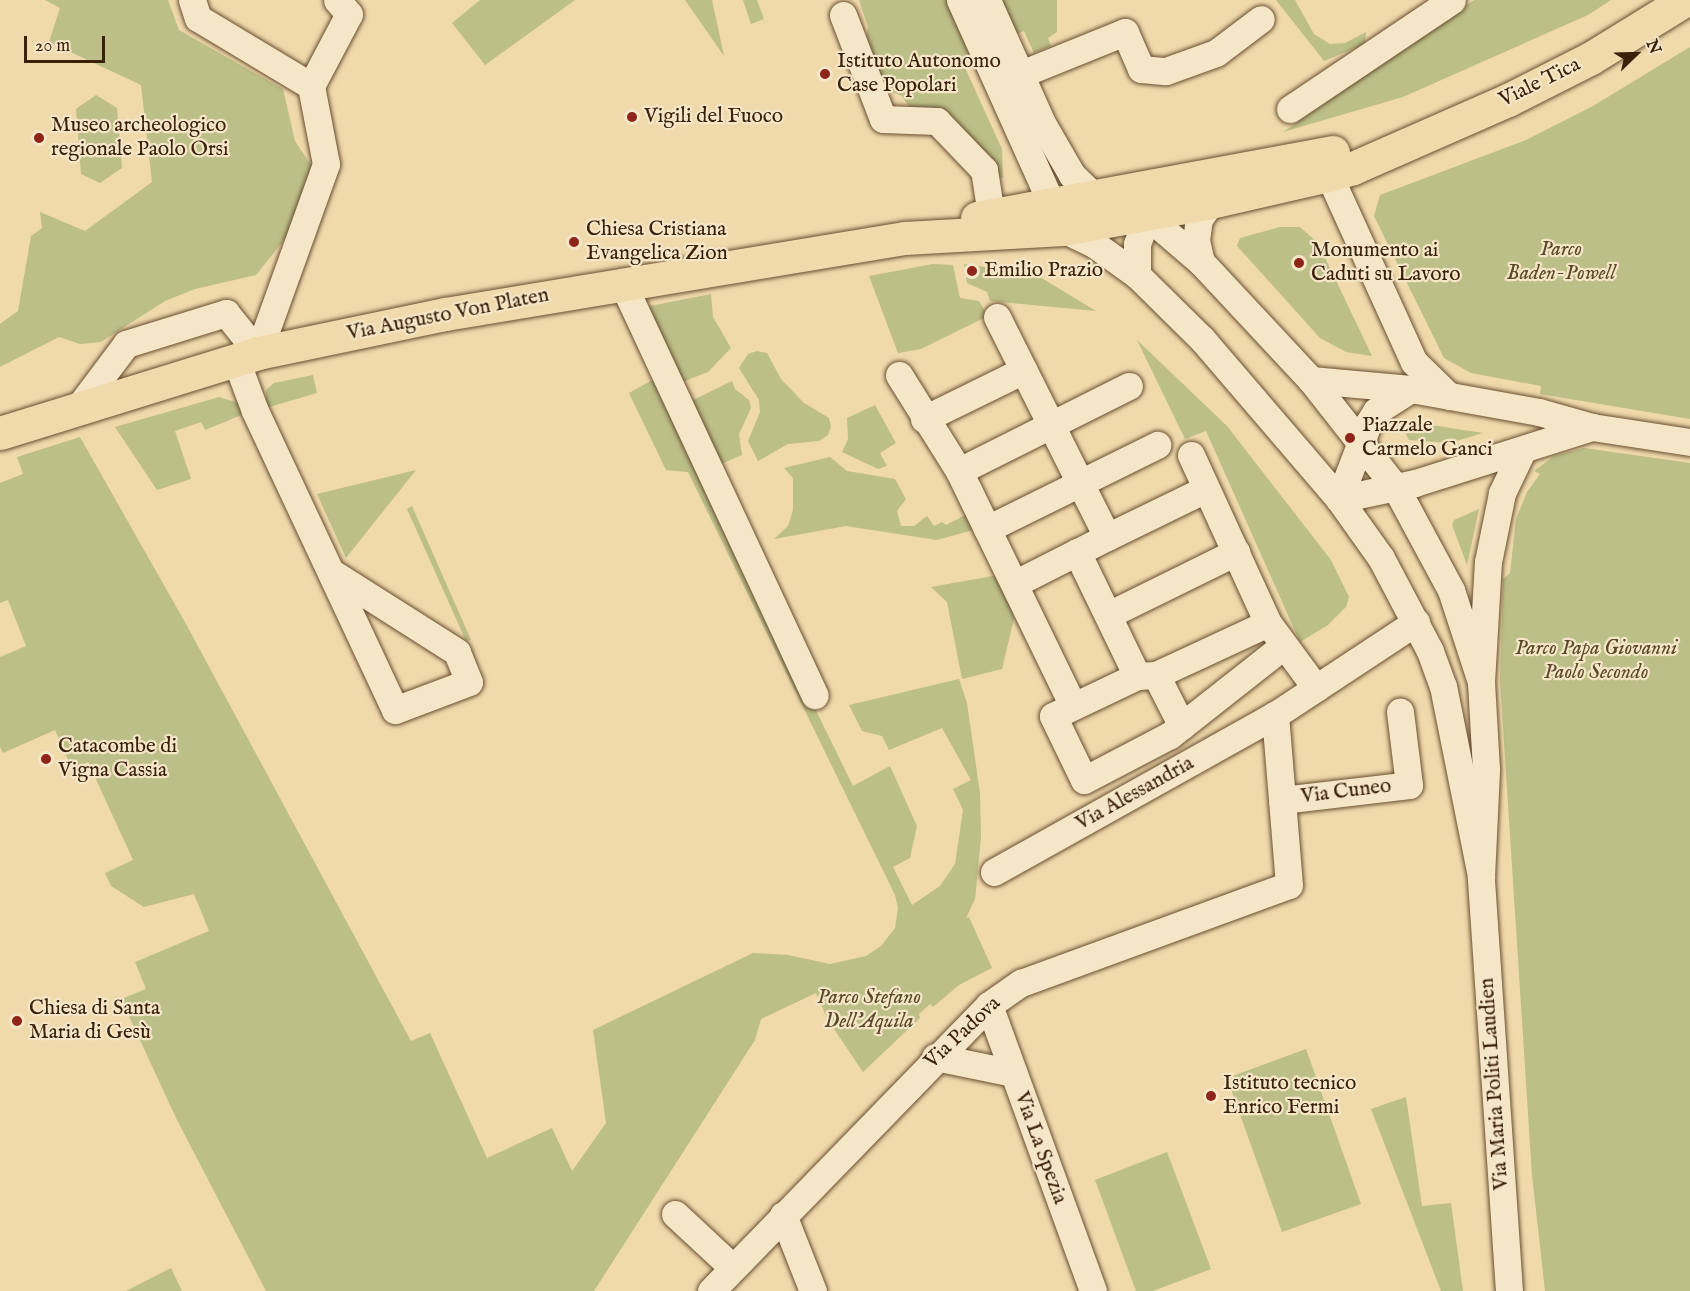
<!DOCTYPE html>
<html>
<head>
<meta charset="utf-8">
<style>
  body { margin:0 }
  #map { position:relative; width:1690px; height:1291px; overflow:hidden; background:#f0d9ab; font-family:"IM FELL English",serif }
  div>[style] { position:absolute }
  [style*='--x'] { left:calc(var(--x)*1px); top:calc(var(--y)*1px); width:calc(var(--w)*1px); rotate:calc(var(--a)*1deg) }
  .green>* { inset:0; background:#bcbf87 }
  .roads { filter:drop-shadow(0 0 2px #684f32) drop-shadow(0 0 2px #684f32) }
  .minor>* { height:27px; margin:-13.5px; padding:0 13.5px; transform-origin:13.5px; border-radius:13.5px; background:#f5e6c8 }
  .major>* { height:33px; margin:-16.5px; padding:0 16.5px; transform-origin:16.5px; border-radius:16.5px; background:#f0d9ab }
  .dots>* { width:16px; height:16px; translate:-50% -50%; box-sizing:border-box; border:3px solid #f5e6c8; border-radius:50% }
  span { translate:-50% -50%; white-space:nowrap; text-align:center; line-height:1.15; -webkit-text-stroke:4.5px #f5e6c8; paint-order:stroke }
  .poi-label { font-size:21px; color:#3b210a }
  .left { translate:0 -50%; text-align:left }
  .street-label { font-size:21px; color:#3b210a }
  .park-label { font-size:21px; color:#5b4829; font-style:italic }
  .north { position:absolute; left:1606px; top:24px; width:60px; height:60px; -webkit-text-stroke:4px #f5e6c8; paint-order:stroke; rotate:67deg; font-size:16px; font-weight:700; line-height:24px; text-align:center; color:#3b210a }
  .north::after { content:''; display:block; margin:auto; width:21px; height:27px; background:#3b210a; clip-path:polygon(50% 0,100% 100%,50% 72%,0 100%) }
  .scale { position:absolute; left:24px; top:36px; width:81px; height:27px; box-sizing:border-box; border:3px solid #3b210a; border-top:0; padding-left:8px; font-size:18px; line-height:21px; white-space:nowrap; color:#3b210a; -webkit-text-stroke:4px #f5e6c8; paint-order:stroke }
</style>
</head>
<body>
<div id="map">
  <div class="green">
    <i style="clip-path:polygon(45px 0,168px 0,179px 30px,283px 89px,295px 141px,313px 168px,289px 234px,256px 275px,195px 289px,165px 301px,101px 342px,80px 344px,59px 337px,0 367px,0 324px,18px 311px,31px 236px,42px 228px,40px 212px,85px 231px,152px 182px,141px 85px,49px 42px,60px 8px)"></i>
    <i style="clip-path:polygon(480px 0,575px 0,485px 65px,452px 23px)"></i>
    <i style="clip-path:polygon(685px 0,712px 0,724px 56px)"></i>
    <i style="clip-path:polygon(743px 0,757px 0,764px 19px,751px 24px)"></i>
    <i style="clip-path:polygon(859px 0,1057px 0,1057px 32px,1048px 38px,1051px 46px,1034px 53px,1024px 31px,961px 59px,1002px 149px,1003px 177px,996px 180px,915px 116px,902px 96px,880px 87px,864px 50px,868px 27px)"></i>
    <i style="clip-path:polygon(1276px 0,1295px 0,1314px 34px,1330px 44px,1345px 43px,1366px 32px,1365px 44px,1324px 61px)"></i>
    <i style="clip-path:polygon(1474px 0,1611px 0,1588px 15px,1403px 97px,1283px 132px)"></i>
    <i style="clip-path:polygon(1690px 47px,1690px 419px,1540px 394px,1541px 386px,1471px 373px,1444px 358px,1374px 216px,1380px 195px,1526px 140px,1593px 106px)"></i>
    <i style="clip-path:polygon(96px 95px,117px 108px,122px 168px,100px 183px,81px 174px,76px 109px)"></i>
    <i style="clip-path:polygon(1280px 227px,1300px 227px,1318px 243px,1372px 356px,1346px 352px,1320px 338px,1237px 246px,1240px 238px)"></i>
    <i style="clip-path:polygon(933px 264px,953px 265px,960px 298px,979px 301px,988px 316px,921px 349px,898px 353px,869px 276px)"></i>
    <i style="clip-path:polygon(964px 264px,1035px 274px,1096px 311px,990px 301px,987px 292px,967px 283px)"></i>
    <i style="clip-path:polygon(711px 294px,713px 317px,731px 348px,708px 372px,680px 383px,645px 307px)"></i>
    <i style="clip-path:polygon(1137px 340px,1227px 426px,1331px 560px,1349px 597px,1346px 607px,1328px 625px,1300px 642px,1206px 431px,1185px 439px)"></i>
    <i style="clip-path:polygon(757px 351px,767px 353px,781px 379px,804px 403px,829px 418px,831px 427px,828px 435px,819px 441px,788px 444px,758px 461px,748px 441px,760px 412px,759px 400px,739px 368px,748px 354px)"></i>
    <i style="clip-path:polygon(313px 375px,317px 393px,266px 408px,266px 390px,274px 383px)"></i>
    <i style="clip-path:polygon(654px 379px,853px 786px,890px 766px,917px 826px,910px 858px,893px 867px,912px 905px,940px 886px,955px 864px,963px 810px,953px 789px,971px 780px,942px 728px,889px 750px,882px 736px,862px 731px,849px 705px,959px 679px,967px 703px,980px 793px,981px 838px,975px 899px,966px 918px,969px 917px,992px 968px,959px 985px,933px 1007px,930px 1004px,919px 1014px,920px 1018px,863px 1072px,828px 1020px,816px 993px,761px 1019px,755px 1040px,594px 1291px,266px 1291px,177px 1120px,121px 999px,146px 989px,135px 962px,209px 931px,194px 894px,144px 907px,111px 886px,105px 873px,133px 860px,88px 762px,72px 769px,55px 730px,3px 753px,0 747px,0 657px,26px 646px,8px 600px,0 603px,0 483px,23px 474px,17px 457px,80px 437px,186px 624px,411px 1041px,430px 1033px,487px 1158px,552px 1128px,572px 1171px,606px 1123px,593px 1030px,753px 953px,788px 955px,830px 964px,866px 956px,881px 946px,895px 928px,898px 908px,895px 895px,688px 472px,666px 470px,629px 393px)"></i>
    <i style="clip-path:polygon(732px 381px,735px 389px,749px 400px,751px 408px,739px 434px,742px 455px,719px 465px,689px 402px)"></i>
    <i style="clip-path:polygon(219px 397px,239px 403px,244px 414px,205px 430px,201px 422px,175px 431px,191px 479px,157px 490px,115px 427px)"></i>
    <i style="clip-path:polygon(875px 405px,896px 443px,880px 453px,887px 466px,878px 469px,842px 452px,848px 439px,847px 418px)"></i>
    <i style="clip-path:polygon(1413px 421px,1431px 425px,1483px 433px,1450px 443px,1409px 440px,1403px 428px)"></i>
    <i style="clip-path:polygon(1584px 448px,1690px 463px,1690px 1291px,1545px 1291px,1532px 1175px,1500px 681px,1503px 579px,1510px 573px,1516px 519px,1527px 492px,1540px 474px,1534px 471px,1554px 456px)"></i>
    <i style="clip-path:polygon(830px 457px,847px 471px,895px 479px,906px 499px,897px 511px,901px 526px,914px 526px,927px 516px,934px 526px,942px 522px,946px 525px,971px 512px,977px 529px,937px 540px,846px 526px,774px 539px,788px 526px,793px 510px,793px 478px,784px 468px)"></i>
    <i style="clip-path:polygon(416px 470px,346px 558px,317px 494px)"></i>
    <i style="clip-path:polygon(412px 506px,471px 640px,466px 641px,407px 509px)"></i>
    <i style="clip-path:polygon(1479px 509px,1467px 565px,1452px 525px,1454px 520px)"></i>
    <i style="clip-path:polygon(1004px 574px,1014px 619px,1002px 669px,962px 679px,947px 602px,931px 587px)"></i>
    <i style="clip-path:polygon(1306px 1049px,1361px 1204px,1282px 1232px,1227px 1078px)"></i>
    <i style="clip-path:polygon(1406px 1097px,1422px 1206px,1451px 1203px,1463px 1291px,1441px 1291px,1371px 1109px)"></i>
    <i style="clip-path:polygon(1167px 1152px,1211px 1269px,1153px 1291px,1136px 1291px,1095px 1180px)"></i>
    <i style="clip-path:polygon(171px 1268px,182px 1291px,126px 1291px)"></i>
  </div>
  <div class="roads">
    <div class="minor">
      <i style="--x:192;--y:0;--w:19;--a:72"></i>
      <i style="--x:198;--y:18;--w:132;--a:31"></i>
      <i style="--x:960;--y:0;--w:251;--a:65.8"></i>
      <i style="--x:1063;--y:229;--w:34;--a:26"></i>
      <i style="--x:1094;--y:244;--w:53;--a:35.8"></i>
      <i style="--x:1137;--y:275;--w:91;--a:44.6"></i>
      <i style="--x:1202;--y:339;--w:211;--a:49.4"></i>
      <i style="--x:1339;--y:499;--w:72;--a:54.6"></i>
      <i style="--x:1381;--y:558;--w:105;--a:62.2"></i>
      <i style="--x:1430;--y:651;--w:37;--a:70"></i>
      <i style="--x:1443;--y:686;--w:195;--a:78.7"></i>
      <i style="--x:987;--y:0;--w:135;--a:65.9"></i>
      <i style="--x:1042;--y:123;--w:60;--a:60"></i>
      <i style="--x:1072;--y:175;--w:32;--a:44"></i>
      <i style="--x:1095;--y:197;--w:53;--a:18.8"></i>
      <i style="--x:1145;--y:214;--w:74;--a:40.6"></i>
      <i style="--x:1201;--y:262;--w:161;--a:47"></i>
      <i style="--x:1311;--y:380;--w:137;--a:51.8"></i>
      <i style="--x:1396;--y:488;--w:116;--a:61.7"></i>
      <i style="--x:1451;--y:590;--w:97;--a:71.9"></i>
      <i style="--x:843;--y:15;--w:111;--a:69"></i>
      <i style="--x:883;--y:119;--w:54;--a:2.1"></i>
      <i style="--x:937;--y:121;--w:68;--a:46.2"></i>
      <i style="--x:984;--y:170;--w:45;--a:81"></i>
      <i style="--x:1021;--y:74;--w:112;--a:-22"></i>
      <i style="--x:1125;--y:32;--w:40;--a:66.6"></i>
      <i style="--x:1141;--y:69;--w:25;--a:5"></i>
      <i style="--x:1166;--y:71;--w:53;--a:-19.8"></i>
      <i style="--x:1216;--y:53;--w:56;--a:-37.1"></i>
      <i style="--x:1290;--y:109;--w:195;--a:-33.9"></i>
      <i style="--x:1329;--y:175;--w:205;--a:65.6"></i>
      <i style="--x:1414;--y:362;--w:49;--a:44.2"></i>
      <i style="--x:1201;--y:262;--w:23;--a:-103"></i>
      <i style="--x:1196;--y:240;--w:21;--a:-82"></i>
      <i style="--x:1199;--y:219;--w:21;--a:-55"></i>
      <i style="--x:1137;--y:275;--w:31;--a:-90"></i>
      <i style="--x:1137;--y:244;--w:46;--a:-69.6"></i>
      <i style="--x:622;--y:282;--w:456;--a:65"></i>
      <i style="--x:997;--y:317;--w:246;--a:63.4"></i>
      <i style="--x:1107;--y:537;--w:34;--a:153"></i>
      <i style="--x:1077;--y:552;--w:138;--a:64.2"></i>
      <i style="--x:1137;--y:676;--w:19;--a:-3"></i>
      <i style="--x:1156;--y:675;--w:123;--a:-24.9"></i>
      <i style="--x:1268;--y:623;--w:81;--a:53.6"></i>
      <i style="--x:236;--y:360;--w:54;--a:69.6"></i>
      <i style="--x:255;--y:411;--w:330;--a:64.9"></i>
      <i style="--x:395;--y:710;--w:79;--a:-20.7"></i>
      <i style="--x:469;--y:682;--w:32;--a:-112"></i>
      <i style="--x:457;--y:652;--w:149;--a:-147.6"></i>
      <i style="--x:899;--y:375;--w:113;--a:58"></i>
      <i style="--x:959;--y:471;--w:261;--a:64.1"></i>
      <i style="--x:1311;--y:380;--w:100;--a:5.1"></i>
      <i style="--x:1411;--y:389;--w:130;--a:10.2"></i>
      <i style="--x:1539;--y:412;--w:55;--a:15.8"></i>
      <i style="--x:1592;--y:427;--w:99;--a:8.7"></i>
      <i style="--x:78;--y:408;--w:80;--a:-53.1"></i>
      <i style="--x:126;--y:344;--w:105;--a:-17.2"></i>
      <i style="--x:226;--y:313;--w:51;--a:51.3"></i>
      <i style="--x:258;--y:353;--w:201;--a:-70.2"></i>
      <i style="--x:326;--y:164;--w:79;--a:-100.9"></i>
      <i style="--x:311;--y:86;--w:81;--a:-62.2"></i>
      <i style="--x:349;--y:14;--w:18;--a:-131"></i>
      <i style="--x:924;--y:419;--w:111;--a:-26.1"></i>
      <i style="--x:1191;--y:455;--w:185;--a:65.4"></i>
      <i style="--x:959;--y:471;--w:190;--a:-26.6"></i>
      <i style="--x:1339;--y:499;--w:78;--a:-11.9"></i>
      <i style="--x:1415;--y:483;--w:186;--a:-17.6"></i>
      <i style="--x:1339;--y:499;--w:80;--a:-68.9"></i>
      <i style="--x:1368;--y:424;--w:15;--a:-58"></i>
      <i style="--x:1376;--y:411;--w:41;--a:-32.2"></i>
      <i style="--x:987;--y:529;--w:190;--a:-26.3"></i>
      <i style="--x:1107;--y:537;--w:110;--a:-25.9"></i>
      <i style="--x:1016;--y:583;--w:68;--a:-26.9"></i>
      <i style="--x:1108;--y:615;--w:143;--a:-26.2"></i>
      <i style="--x:1156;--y:675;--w:57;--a:63"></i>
      <i style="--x:1137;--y:676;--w:93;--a:154.5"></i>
      <i style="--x:1053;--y:716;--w:71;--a:64.2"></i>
      <i style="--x:1084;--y:780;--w:97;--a:-27.6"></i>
      <i style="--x:1170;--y:735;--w:144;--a:-38.2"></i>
      <i style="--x:1282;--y:800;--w:128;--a:-6.7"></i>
      <i style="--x:1409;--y:785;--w:74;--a:-97"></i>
      <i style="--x:994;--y:872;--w:322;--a:-29.2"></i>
      <i style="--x:1275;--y:715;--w:169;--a:-33.4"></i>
      <i style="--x:989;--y:1005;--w:304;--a:70"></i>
      <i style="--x:935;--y:1057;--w:80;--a:11.6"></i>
      <i style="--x:675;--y:1214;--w:78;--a:42.9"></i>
      <i style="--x:783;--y:1215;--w:82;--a:68.5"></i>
      <i style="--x:711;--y:1291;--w:399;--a:-45.8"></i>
      <i style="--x:989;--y:1005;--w:39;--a:-35"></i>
      <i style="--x:1021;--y:983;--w:285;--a:-20.1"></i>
      <i style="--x:1289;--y:885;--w:171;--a:-94.7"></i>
      <i style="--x:1509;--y:1291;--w:415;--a:-93.9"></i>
      <i style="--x:1481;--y:877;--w:108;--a:-87.3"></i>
      <i style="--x:1486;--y:769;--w:87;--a:-93.3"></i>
      <i style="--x:1481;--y:682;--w:120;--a:-86.7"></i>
      <i style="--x:1488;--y:562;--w:70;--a:-78.5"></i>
      <i style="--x:1502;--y:493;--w:47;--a:-64.5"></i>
    </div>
    <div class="major">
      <i style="--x:977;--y:218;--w:362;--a:-10.5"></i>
      <i style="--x:0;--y:433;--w:270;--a:-17.2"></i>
      <i style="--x:258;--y:353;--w:191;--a:-11.8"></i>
      <i style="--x:445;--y:314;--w:466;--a:-9.4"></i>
      <i style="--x:905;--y:238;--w:158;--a:-3.3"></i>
      <i style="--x:1063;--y:229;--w:150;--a:-10.3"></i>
      <i style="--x:1211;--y:202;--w:121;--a:-12.9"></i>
      <i style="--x:1329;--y:175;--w:25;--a:-16"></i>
      <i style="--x:1353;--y:168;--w:169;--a:-23.7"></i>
      <i style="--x:1508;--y:100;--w:93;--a:-26.8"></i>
      <i style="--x:1591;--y:58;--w:110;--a:-31.7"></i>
    </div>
  </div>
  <div class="dots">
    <i style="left:825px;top:74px;background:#8f2418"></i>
    <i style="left:632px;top:117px;background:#8f2418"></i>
    <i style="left:39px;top:138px;background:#8f2418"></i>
    <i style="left:574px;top:242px;background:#8f2418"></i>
    <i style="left:1299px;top:263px;background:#8f2418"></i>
    <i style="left:972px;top:271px;background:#8f2418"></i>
    <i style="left:1350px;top:438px;background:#8f2418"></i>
    <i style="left:46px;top:759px;background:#8f2418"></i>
    <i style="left:17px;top:1021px;background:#8f2418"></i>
    <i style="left:1211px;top:1096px;background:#8f2418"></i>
  </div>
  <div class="poi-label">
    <span class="left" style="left:837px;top:74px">Istituto Autonomo<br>Case Popolari</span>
    <span class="left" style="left:644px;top:117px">Vigili del Fuoco</span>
    <span class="left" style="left:51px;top:138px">Museo archeologico<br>regionale Paolo Orsi</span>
    <span class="left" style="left:586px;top:242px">Chiesa Cristiana<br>Evangelica Zion</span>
    <span class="left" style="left:1311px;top:263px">Monumento ai<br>Caduti su Lavoro</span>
    <span class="left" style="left:984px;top:271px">Emilio Prazio</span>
    <span class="left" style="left:1362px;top:438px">Piazzale<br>Carmelo Ganci</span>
    <span class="left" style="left:58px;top:759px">Catacombe di<br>Vigna Cassia</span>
    <span class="left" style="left:29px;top:1021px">Chiesa di Santa<br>Maria di Gesù</span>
    <span class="left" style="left:1223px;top:1096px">Istituto tecnico<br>Enrico Fermi</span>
  </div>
  <div class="street-label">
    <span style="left:1540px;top:83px;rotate:-26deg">Viale Tica</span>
    <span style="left:448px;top:315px;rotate:-11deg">Via Augusto Von Platen</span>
    <span style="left:1346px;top:792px;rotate:-7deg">Via Cuneo</span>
    <span style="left:1135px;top:794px;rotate:-29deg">Via Alessandria</span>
    <span style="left:963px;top:1033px;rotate:-43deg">Via Padova</span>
    <span style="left:1495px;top:1084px;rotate:-94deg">Via Maria Politi Laudien</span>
    <span style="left:1040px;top:1148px;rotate:70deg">Via La Spezia</span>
  </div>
  <div class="park-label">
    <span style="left:1561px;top:262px">Parco<br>Baden-Powell</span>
    <span style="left:1596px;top:661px">Parco Papa Giovanni<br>Paolo Secondo</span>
    <span style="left:869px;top:1010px">Parco Stefano<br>Dell'Aquila</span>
  </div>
  <div class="north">N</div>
  <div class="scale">20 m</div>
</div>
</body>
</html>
